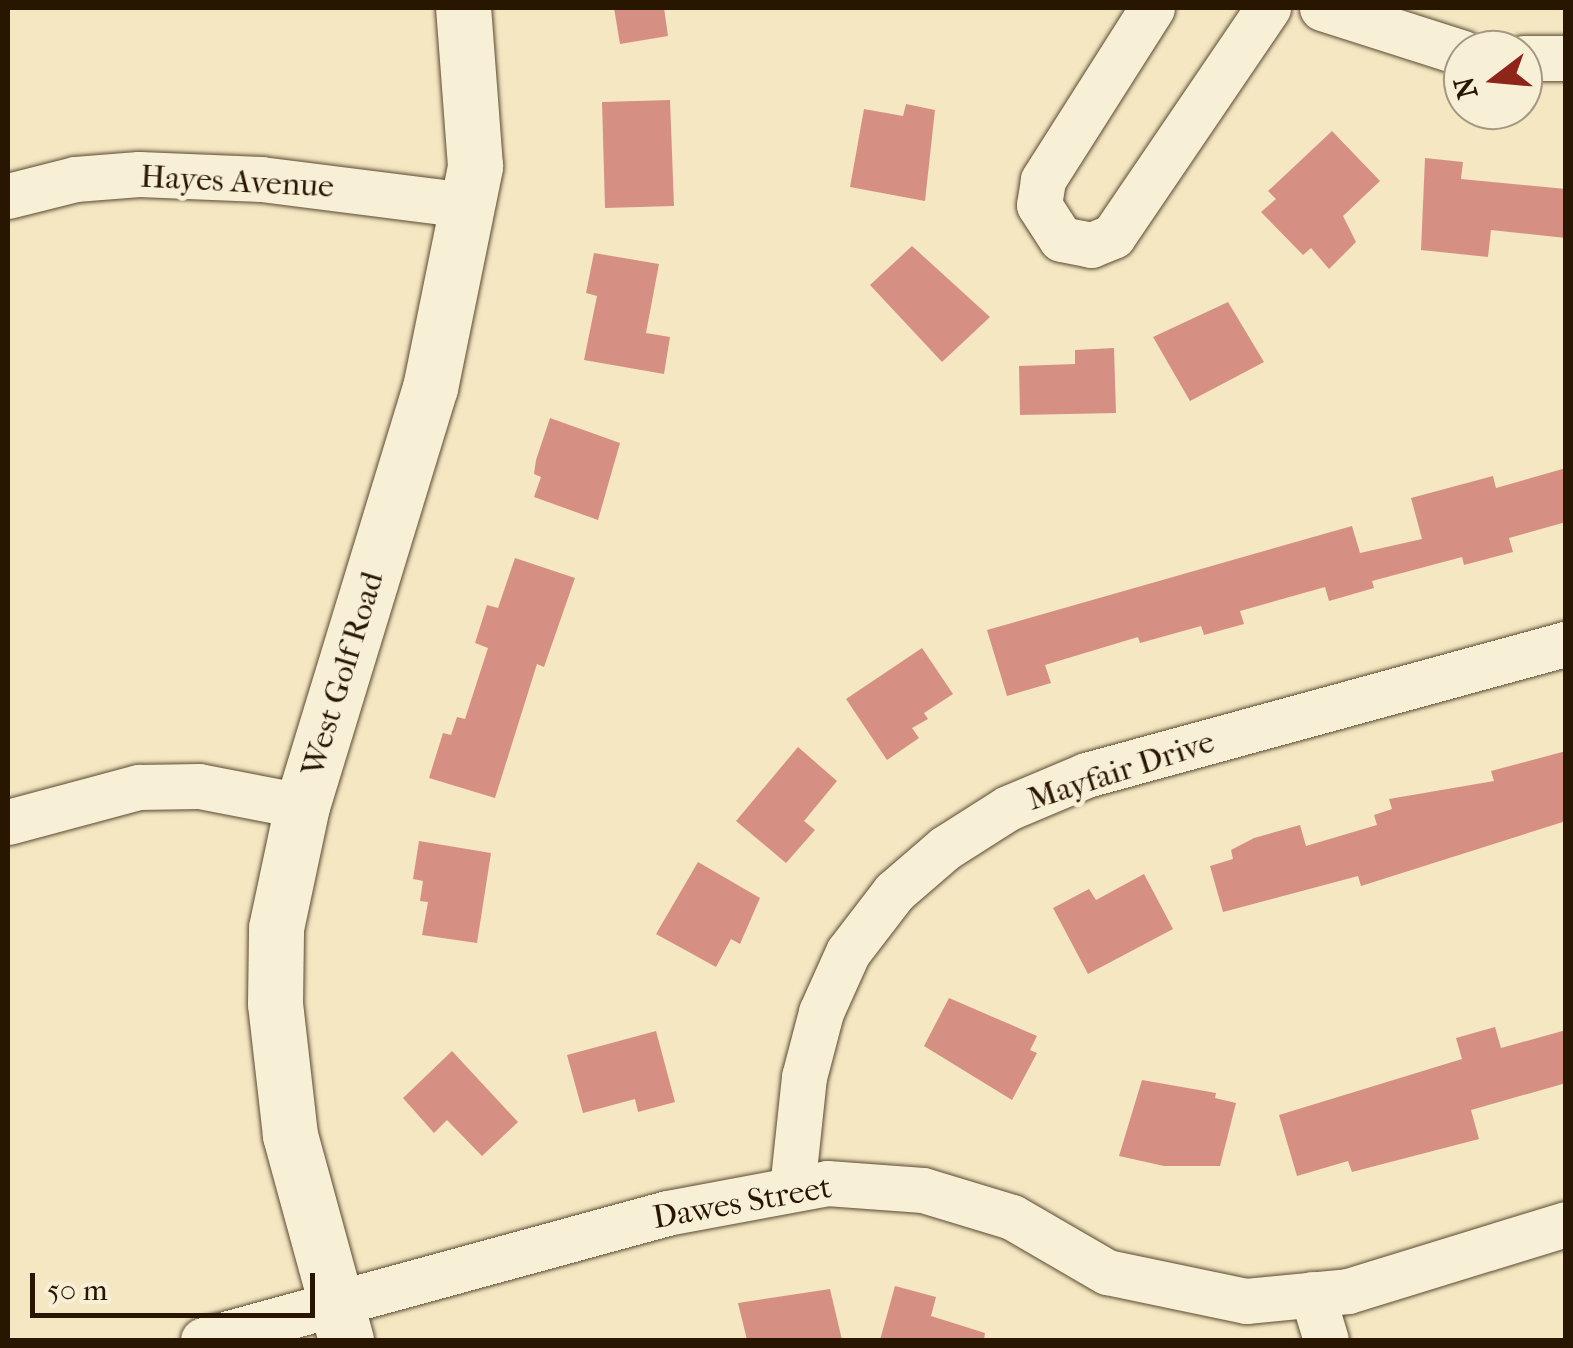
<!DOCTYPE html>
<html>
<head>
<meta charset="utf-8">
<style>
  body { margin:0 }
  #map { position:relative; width:1573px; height:1348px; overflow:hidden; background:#f4e7c2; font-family:"IM FELL French Canon",serif }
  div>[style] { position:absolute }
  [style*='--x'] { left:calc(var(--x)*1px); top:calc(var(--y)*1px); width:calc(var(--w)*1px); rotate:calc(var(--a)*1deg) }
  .building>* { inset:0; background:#d69083 }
  .roads { filter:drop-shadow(0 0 2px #5b4a31) drop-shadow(0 0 2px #5b4a31) }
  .street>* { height:45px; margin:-22.5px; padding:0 22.5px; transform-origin:22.5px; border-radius:22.5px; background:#f8efd7 }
  .secondary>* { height:55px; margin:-27.5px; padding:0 27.5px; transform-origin:27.5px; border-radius:27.5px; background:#f8efd7 }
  span { translate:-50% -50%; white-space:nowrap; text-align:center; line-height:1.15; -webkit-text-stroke:10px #f8efd7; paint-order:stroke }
  .street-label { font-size:32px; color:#281601 }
  .frame { position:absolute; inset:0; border:10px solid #281601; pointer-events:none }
  .north { position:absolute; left:1443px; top:30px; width:100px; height:100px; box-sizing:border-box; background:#f8efd7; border:2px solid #a59881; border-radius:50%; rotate:254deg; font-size:28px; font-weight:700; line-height:40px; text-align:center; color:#281601 }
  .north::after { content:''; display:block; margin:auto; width:35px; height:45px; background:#8f2418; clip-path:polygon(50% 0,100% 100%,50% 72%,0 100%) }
  .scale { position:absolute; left:30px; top:1273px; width:285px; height:45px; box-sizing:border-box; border:5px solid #281601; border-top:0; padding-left:12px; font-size:30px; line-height:35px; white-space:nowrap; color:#281601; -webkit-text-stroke:8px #f8efd7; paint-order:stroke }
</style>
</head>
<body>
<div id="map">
  <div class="building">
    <i style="clip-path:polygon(614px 8px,664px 8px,668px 36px,620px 44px)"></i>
    <i style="clip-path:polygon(670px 100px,674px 206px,605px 208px,602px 102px)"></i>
    <i style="clip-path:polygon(906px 104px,935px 110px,925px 201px,850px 187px,864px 109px,903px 116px)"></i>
    <i style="clip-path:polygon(1332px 131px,1380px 181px,1343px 216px,1356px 242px,1329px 269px,1311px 248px,1303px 255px,1261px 212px,1276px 199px,1268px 191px)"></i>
    <i style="clip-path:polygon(1425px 158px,1463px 162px,1461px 179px,1566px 189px,1566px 238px,1491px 230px,1488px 257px,1421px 250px)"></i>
    <i style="clip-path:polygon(912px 246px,990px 317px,942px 362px,870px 285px)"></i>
    <i style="clip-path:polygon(594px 253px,659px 264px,646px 333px,670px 337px,664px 374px,584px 360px,597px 296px,586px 293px)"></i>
    <i style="clip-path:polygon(1228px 302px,1264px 362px,1190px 401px,1153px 337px)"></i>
    <i style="clip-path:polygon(1114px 348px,1116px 413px,1020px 415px,1019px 366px,1075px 364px,1075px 350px)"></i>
    <i style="clip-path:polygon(550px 418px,620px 443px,598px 520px,534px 497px,541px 477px,534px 474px,536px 460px)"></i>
    <i style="clip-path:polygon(1566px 468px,1566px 522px,1509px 538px,1513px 552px,1464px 565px,1462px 557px,1372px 581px,1374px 588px,1329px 601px,1325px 587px,1240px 611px,1244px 624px,1204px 635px,1201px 626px,1140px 643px,1138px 637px,1045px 665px,1051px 683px,1007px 696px,987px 630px,1352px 526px,1360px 553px,1422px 539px,1411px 498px,1493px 476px,1496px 488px)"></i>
    <i style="clip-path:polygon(515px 558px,575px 578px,544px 667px,537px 664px,495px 798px,429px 778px,443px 733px,451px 735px,457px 717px,465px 719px,488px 648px,475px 643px,487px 605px,498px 608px)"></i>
    <i style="clip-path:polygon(922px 648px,953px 694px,924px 713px,928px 719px,912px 728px,919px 738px,887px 760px,846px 699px)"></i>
    <i style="clip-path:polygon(798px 747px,837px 781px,804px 821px,815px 830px,786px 863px,736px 821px)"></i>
    <i style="clip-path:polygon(1566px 751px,1566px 821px,1361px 886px,1358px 876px,1223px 912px,1210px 866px,1233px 859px,1231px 850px,1254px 838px,1300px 825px,1306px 846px,1377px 825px,1374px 815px,1392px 809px,1389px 799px,1494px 781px,1491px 771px)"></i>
    <i style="clip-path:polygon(419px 841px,491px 853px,477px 943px,422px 935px,428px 902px,420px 901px,423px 881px,413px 879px)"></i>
    <i style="clip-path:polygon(698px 862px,760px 898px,740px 944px,731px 939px,716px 967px,656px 934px)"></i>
    <i style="clip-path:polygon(1144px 874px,1173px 929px,1088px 974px,1053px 908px,1089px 889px,1096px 900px)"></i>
    <i style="clip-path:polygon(949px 998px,1037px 1036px,1030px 1050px,1037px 1053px,1012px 1100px,924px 1046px)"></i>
    <i style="clip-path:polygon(1495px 1027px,1501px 1048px,1566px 1030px,1566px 1083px,1471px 1110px,1479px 1139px,1352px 1172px,1348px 1161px,1297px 1176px,1279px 1115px,1462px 1059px,1456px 1038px)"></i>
    <i style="clip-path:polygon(656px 1031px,675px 1102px,638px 1112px,635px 1099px,583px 1113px,567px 1055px)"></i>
    <i style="clip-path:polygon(452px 1051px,518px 1122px,482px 1156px,447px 1120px,434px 1133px,403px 1098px)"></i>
    <i style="clip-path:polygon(1142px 1080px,1216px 1093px,1215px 1098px,1236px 1103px,1220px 1166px,1164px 1166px,1119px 1156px)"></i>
    <i style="clip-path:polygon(895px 1286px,936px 1297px,931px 1316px,985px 1333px,984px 1340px,880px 1340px)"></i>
    <i style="clip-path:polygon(830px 1289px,842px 1340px,747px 1340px,738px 1303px)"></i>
  </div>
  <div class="roads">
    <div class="street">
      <i style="--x:1152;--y:8;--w:204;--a:122.4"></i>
      <i style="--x:1043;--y:180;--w:25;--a:99"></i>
      <i style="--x:1039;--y:205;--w:40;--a:57.1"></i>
      <i style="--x:1061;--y:239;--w:31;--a:11"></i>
      <i style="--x:1091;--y:245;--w:24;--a:-22"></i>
      <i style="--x:1113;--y:236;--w:276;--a:-55.8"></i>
      <i style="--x:1322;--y:8;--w:148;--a:17.7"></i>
      <i style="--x:1523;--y:58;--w:43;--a:0"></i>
      <i style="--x:8;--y:196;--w:69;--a:-14.2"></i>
      <i style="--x:75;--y:179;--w:64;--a:-4.5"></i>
      <i style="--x:139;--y:174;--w:122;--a:2.3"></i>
      <i style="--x:261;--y:179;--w:208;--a:7.2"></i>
      <i style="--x:8;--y:822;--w:136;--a:-15"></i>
      <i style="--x:139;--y:787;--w:60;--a:-1"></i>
      <i style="--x:199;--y:786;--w:105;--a:11"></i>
      <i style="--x:792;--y:1189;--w:113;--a:-83.9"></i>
      <i style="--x:804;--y:1077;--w:67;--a:-75.3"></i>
      <i style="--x:821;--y:1012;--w:66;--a:-65.8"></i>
      <i style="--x:848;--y:952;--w:76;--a:-52.5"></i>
      <i style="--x:894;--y:892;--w:67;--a:-40.8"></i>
      <i style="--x:945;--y:848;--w:75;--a:-32.4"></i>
      <i style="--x:1008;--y:808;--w:85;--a:-22.9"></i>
      <i style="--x:1086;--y:775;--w:498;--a:-15.3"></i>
      <i style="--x:1312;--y:1294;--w:48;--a:73.1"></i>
      <i style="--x:203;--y:1340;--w:481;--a:-15.3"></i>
      <i style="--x:667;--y:1213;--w:163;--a:-10.6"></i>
      <i style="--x:827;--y:1183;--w:96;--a:4.2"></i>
      <i style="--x:923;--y:1190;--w:93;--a:16.9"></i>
      <i style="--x:1012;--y:1217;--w:110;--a:30.1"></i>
      <i style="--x:1107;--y:1272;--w:142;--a:11.8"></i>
      <i style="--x:1246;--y:1301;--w:102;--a:-5.6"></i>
      <i style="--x:1348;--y:1291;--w:228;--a:-17.1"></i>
    </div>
    <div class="secondary">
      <i style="--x:346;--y:1340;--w:213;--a:-105.3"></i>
      <i style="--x:290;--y:1135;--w:132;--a:-96.5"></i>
      <i style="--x:275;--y:1004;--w:76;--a:-89.2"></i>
      <i style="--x:276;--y:928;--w:125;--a:-78"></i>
      <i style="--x:302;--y:806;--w:437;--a:-73"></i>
      <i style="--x:430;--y:388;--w:227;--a:-78.5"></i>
      <i style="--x:475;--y:166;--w:158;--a:-94.3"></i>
    </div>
  </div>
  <div class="street-label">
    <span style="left:237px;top:182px;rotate:3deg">Hayes Avenue</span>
    <span style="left:343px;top:674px;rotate:-73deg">West Golf Road</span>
    <span style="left:1121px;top:771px;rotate:-18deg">Mayfair Drive</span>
    <span style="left:742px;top:1203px;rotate:-10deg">Dawes Street</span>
  </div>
  <div class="frame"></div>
  <div class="north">N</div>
  <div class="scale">50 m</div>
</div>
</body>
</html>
